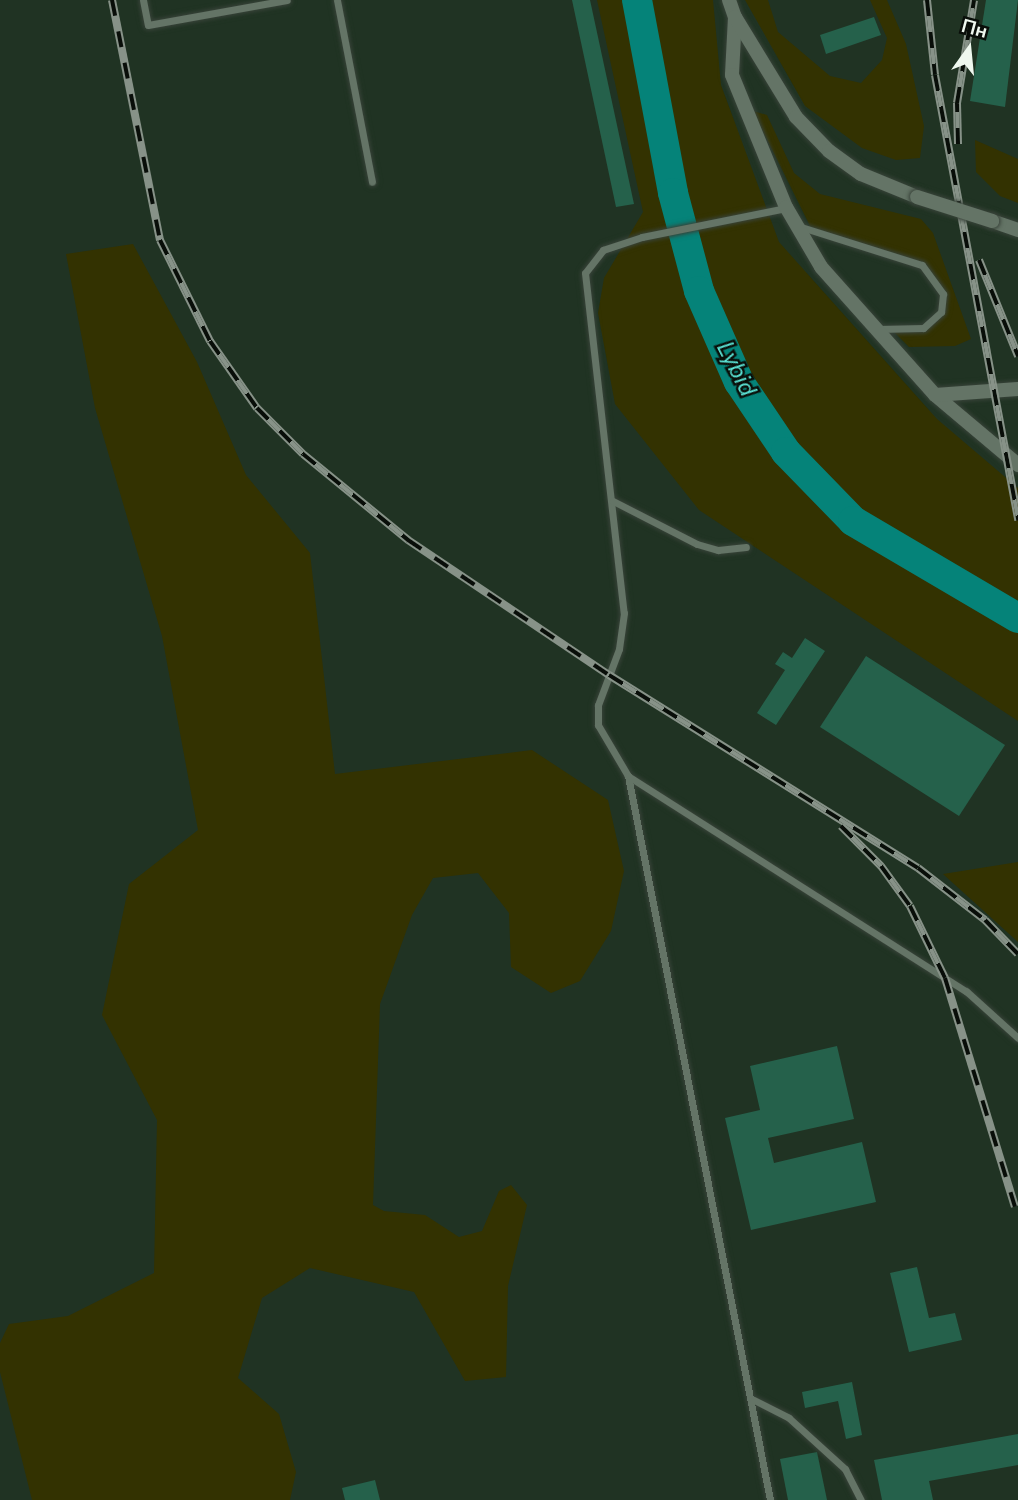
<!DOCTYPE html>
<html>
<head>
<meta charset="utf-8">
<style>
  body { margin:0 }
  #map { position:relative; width:1018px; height:1500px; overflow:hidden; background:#1a271b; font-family:"Nunito Sans",sans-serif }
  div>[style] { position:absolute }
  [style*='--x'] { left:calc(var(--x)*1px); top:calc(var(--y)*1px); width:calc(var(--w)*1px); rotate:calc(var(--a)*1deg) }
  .built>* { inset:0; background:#203323 }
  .green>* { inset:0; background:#333201 }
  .river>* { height:30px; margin:-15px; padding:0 15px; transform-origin:15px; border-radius:15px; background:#058379 }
  .building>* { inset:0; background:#25614b }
  .roads { filter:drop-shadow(0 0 2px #384339) drop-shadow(0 0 2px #384339) }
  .service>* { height:7px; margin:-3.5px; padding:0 3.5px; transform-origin:3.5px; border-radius:3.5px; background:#647466 }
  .minor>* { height:14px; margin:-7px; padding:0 7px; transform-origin:7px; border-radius:7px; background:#647466 }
  .rail>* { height:8px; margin-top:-4px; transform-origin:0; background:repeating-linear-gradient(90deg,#090e09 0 16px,#879288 0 32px); box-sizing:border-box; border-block:2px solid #879288 }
  .bridges { filter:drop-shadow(0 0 2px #384339) drop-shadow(0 0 2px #384339) }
  .minor-bridge>* { height:14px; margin:-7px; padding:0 7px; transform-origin:7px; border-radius:7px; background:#647466 }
  span { translate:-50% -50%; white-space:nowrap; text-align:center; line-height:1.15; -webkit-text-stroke:5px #090e09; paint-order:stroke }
  .water-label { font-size:24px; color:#5be3d5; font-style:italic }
  .north { position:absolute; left:934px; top:14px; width:70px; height:70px; -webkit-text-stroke:5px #090e09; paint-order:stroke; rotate:15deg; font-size:19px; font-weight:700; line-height:28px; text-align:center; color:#eff8ef }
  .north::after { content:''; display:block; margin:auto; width:24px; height:32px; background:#eff8ef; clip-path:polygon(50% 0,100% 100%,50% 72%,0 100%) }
</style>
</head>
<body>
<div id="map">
  <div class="built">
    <i style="clip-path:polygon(0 0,1018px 0,1018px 1500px,0 1500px)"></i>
  </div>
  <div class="green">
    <i style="clip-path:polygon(597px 0,713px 0,721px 85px,779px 242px,937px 419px,1018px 488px,1018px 721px,699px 510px,615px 404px,598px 313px,604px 278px,643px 212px)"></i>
    <i style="clip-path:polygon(745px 0,768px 0,778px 32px,830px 76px,861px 83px,882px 60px,887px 38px,870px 0,887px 0,906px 44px,924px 126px,920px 158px,896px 160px,862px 148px,805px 106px)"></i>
    <i style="clip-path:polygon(753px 111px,767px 115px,794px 173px,820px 194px,921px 219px,933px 233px,971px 339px,955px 346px,909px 347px,893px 331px,923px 328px,941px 312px,943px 294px,922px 265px,812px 230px)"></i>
    <i style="clip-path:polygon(975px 140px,1018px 159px,1018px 203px,1000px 196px,976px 172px)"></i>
    <i style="clip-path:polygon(133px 244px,197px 362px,246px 475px,310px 553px,335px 774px,532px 750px,608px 800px,624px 871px,611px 931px,580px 981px,551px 993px,511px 967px,509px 913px,478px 873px,433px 878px,412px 915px,380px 1004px,373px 1205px,384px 1211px,425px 1215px,459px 1237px,482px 1231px,499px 1191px,511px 1185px,527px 1205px,508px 1286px,506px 1377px,465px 1381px,414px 1292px,310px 1268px,262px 1298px,238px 1378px,279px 1414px,296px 1472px,290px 1500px,32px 1500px,0 1372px,0 1343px,9px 1324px,68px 1316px,154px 1273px,157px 1120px,102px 1015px,129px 884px,198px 830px,162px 636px,95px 408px,66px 254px)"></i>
    <i style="clip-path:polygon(1018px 862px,1018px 942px,943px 874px)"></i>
  </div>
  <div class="river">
    <i style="--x:637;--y:0;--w:196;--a:79.4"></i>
    <i style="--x:673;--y:193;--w:101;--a:75.1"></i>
    <i style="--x:699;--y:291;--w:99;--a:66.3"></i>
    <i style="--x:739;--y:382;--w:84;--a:56.1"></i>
    <i style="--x:786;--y:452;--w:96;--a:45.8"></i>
    <i style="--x:853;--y:521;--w:191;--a:30.5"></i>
  </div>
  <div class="building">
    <i style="clip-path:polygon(572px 0,590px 0,634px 204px,616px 207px)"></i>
    <i style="clip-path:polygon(986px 0,1018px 0,1005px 107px,970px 101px)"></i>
    <i style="clip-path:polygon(874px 17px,881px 35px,826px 54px,820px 35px)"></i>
    <i style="clip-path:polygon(805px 638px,825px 651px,776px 725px,757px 713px,785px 670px,775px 664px,783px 652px,792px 658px)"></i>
    <i style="clip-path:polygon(866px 656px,1005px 745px,959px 816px,820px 727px)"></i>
    <i style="clip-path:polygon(837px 1046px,854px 1119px,768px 1138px,774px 1163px,862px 1142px,876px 1202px,751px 1230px,725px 1118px,760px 1110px,750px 1066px)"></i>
    <i style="clip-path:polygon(917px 1267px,929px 1318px,955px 1313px,962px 1340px,909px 1352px,890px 1273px)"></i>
    <i style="clip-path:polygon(852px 1382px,862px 1435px,846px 1439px,838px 1401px,805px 1408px,802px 1392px)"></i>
    <i style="clip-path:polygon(1018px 1434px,1018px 1465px,929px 1481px,933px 1500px,882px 1500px,874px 1460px)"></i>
    <i style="clip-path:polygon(817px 1452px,827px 1500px,788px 1500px,780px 1459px)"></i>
    <i style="clip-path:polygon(375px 1480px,380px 1500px,345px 1500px,342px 1488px)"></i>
  </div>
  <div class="roads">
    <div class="service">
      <i style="--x:143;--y:0;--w:25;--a:79"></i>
      <i style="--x:148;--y:25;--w:141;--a:-10.2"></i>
      <i style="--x:337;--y:0;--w:185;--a:79.1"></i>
      <i style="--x:786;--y:208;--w:147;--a:168.6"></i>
      <i style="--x:642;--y:237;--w:41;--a:161.6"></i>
      <i style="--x:603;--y:250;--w:29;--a:128"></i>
      <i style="--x:585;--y:273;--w:342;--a:83.5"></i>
      <i style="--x:624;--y:613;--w:36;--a:98"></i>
      <i style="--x:619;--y:649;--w:60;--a:110.6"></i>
      <i style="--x:598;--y:705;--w:20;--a:90"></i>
      <i style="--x:598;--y:725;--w:59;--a:59.5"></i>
      <i style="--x:628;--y:776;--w:401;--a:32.5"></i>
      <i style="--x:966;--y:991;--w:70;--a:42.1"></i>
      <i style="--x:798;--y:226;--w:130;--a:17.5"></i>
      <i style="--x:922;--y:265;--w:36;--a:54"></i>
      <i style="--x:943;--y:294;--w:18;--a:96"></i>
      <i style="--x:941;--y:312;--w:24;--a:138"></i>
      <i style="--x:923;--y:328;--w:45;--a:178.7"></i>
      <i style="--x:613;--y:501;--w:94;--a:27.1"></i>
      <i style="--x:697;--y:544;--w:22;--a:16"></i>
      <i style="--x:718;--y:550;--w:28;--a:-6"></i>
      <i style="--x:628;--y:776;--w:738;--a:78.9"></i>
      <i style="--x:754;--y:1400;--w:39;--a:27"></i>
      <i style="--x:789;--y:1418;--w:76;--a:42.3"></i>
      <i style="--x:845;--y:1469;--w:35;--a:63"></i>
    </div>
    <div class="minor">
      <i style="--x:729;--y:0;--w:18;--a:71"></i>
      <i style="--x:735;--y:17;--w:58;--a:93"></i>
      <i style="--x:732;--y:75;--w:143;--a:67.8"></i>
      <i style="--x:786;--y:207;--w:69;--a:59.7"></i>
      <i style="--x:821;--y:267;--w:171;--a:48.3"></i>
      <i style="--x:935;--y:395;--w:109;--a:40.1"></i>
      <i style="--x:735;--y:17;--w:117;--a:58.6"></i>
      <i style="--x:796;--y:117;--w:47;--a:45.9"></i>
      <i style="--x:829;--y:151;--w:39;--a:36"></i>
      <i style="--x:861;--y:174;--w:61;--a:22.3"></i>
      <i style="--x:992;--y:221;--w:28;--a:19"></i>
      <i style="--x:935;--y:395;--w:83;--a:-4.1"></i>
    </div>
  </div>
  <div class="rail">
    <i style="--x:112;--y:0;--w:245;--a:78.7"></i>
    <i style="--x:160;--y:240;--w:113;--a:63.7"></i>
    <i style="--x:210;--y:341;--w:82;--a:55"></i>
    <i style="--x:257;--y:408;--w:65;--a:45"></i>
    <i style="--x:303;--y:454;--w:136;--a:39.3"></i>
    <i style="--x:408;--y:540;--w:242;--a:33.9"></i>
    <i style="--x:609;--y:675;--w:364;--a:32"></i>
    <i style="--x:918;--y:868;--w:85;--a:37.8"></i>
    <i style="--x:985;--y:920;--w:47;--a:45.9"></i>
    <i style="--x:927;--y:0;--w:75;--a:83.9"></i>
    <i style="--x:935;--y:75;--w:453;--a:79.4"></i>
    <i style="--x:958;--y:144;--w:41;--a:-91.4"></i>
    <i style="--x:957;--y:103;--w:104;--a:-80.6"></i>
    <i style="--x:979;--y:260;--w:104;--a:67.9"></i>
    <i style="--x:841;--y:826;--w:57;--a:45"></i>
    <i style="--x:881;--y:866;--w:49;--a:54.1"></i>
    <i style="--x:910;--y:906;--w:80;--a:64.1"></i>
    <i style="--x:945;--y:978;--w:239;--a:73"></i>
  </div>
  <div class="bridges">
    <div class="minor-bridge">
      <i style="--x:917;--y:197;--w:79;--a:17.7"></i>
    </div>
  </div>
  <div class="water-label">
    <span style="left:736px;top:369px;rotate:63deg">Lybid</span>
  </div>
  <div class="north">Пн</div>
</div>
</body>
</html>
